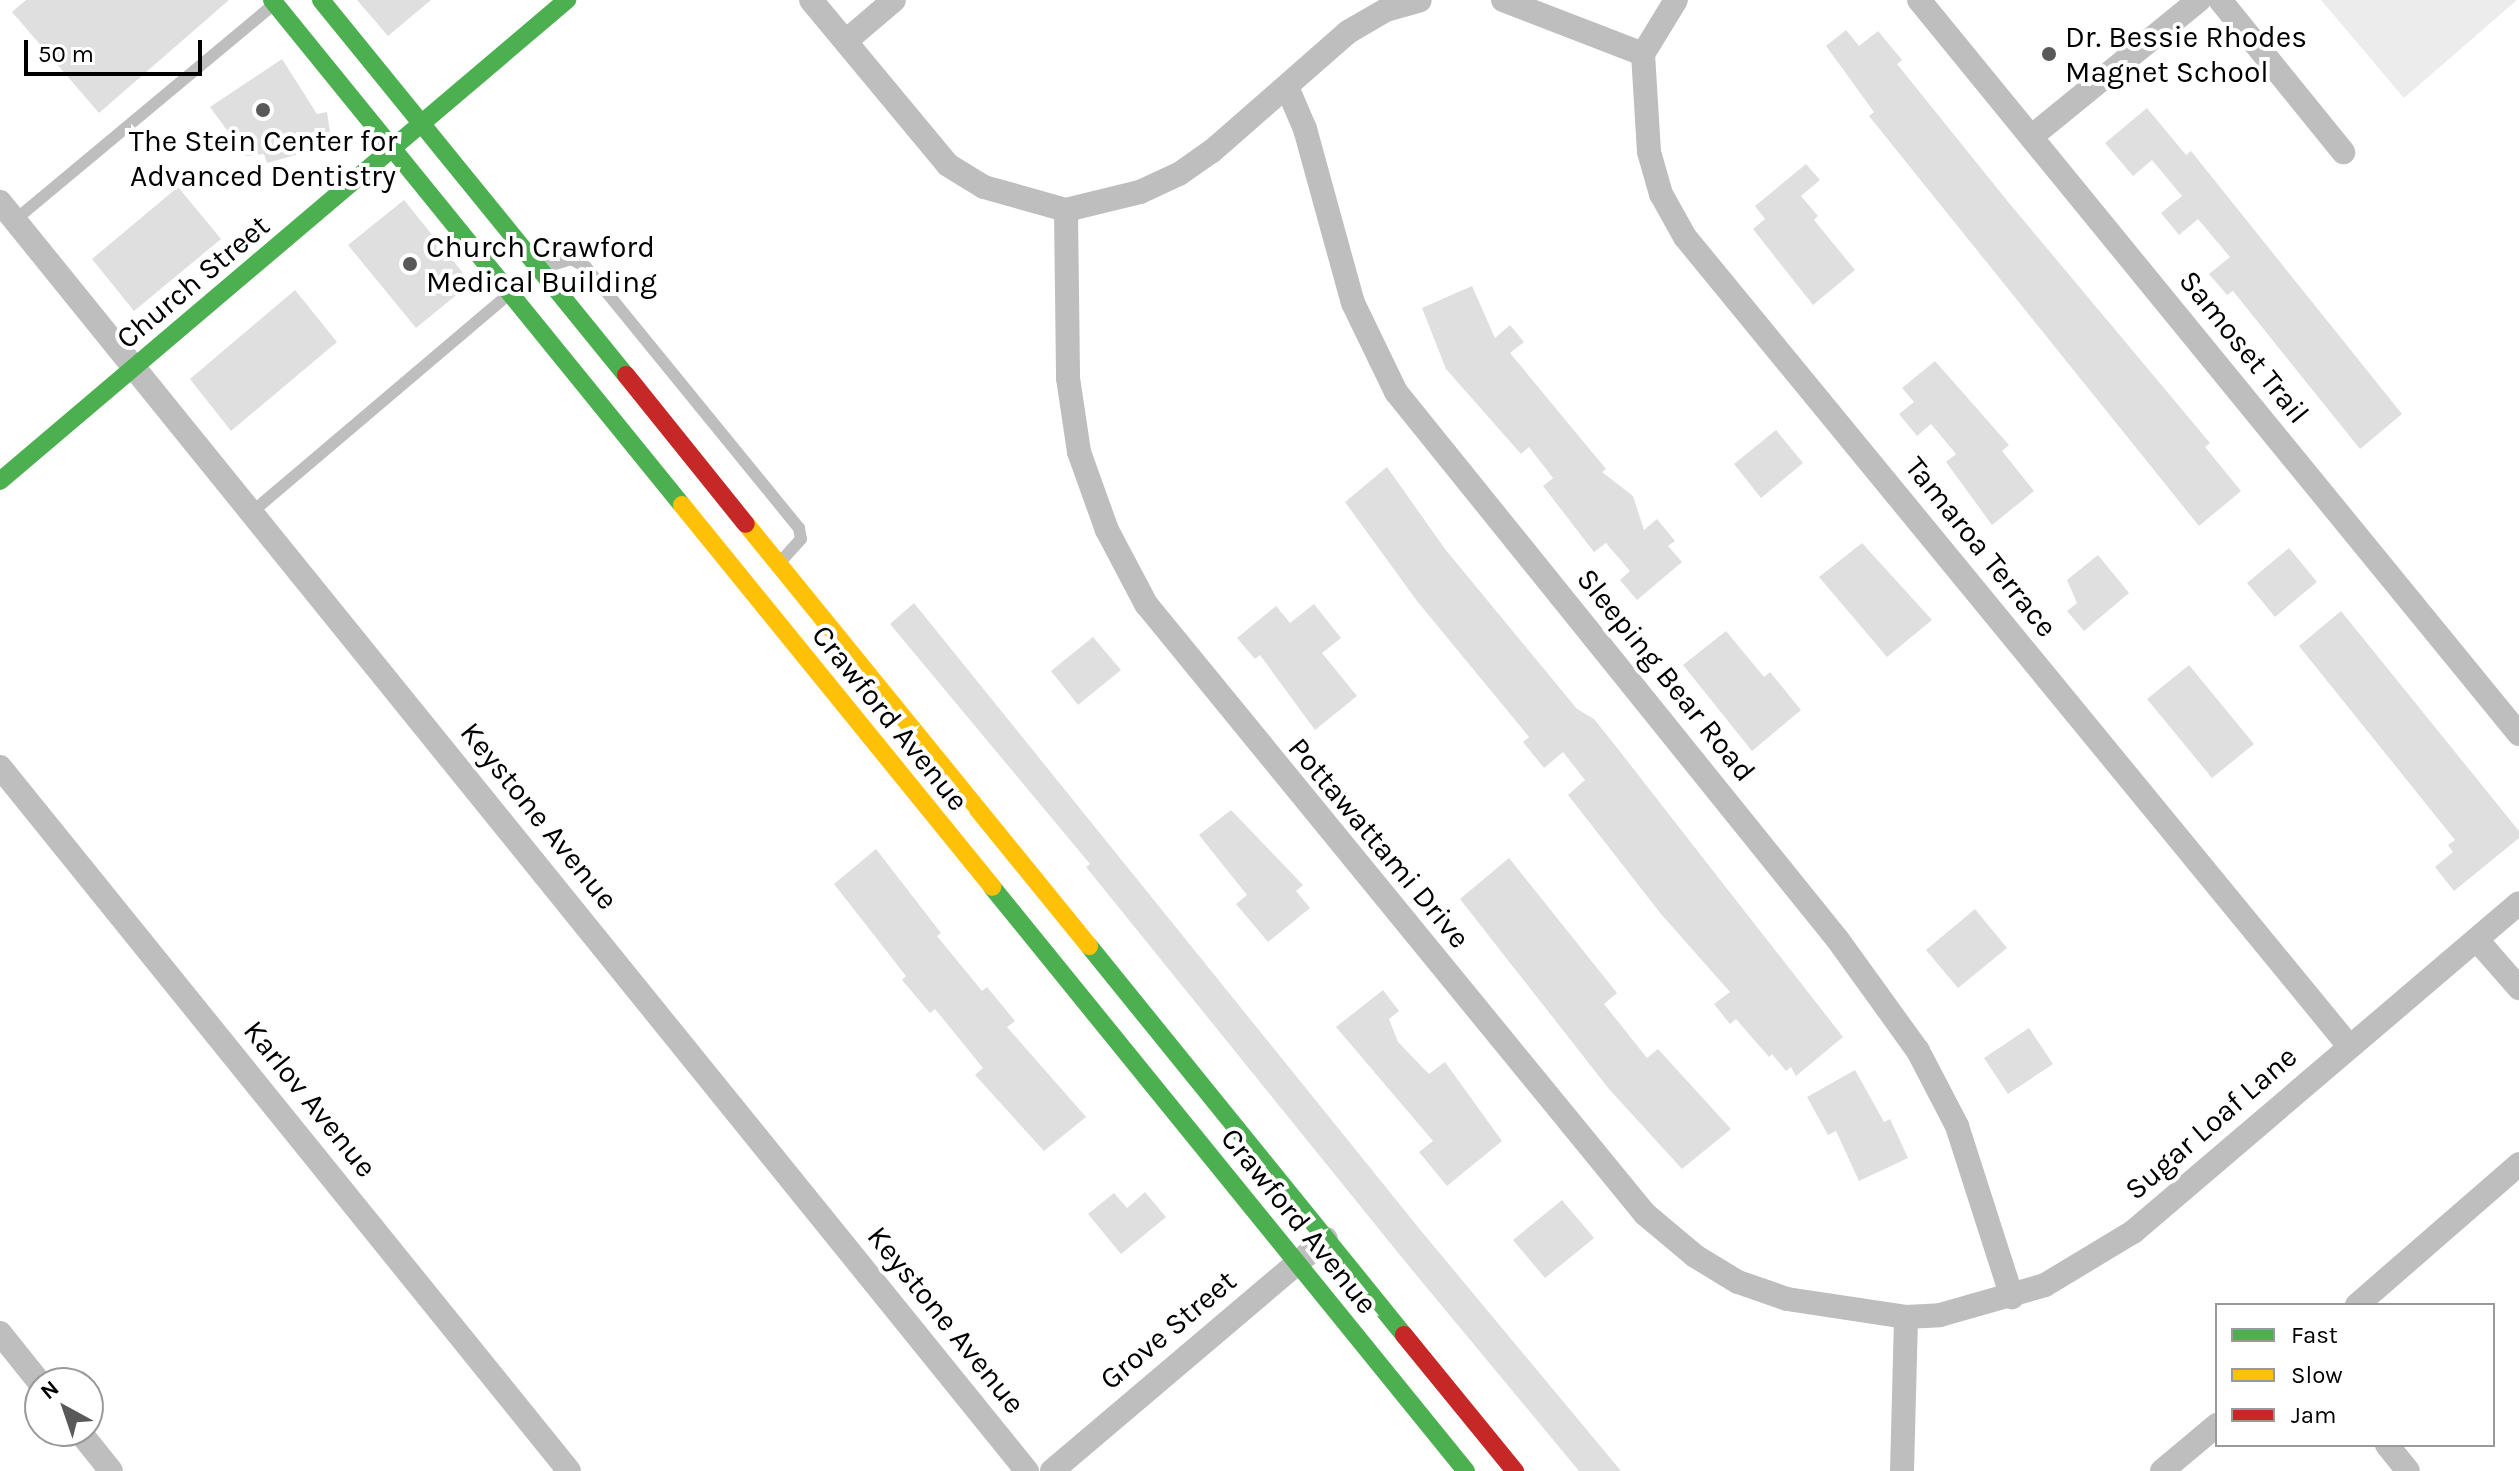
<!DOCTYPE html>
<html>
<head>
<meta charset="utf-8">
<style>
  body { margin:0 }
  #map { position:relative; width:2519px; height:1471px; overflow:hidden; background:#fff; font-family:Karla,sans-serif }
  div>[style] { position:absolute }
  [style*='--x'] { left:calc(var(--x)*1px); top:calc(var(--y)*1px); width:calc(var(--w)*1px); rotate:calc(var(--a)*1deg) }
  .green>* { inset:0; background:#ececec }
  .building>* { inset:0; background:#dfdfdf }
  .lane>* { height:12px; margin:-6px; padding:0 6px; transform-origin:6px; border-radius:6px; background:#bebebe }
  .street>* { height:24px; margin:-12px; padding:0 12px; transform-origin:12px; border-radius:12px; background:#bebebe }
  .fast>* { height:18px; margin:-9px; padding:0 9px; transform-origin:9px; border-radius:9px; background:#4caf50 }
  .slow>* { height:18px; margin:-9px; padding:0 9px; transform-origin:9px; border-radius:9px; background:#ffc107 }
  .jam>* { height:18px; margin:-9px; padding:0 9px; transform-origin:9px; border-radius:9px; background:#c62828 }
  .dots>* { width:22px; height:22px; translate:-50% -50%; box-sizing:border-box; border:4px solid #fff; border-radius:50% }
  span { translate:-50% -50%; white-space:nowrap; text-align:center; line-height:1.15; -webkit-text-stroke:8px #fff; paint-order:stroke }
  .poi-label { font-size:30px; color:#000 }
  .left { translate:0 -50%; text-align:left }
  .street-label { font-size:30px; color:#000 }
  .legend { position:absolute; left:2215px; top:1303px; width:280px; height:144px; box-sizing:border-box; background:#fff; border:2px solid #999; margin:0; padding:10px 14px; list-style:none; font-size:24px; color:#000 }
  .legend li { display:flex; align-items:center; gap:16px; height:40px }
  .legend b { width:40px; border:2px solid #999 }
  .north { position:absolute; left:24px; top:1367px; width:80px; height:80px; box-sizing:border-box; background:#fff; border:2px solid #999; border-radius:50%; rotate:320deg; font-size:22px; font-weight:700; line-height:32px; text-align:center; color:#000 }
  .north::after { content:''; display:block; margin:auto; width:28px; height:36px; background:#595959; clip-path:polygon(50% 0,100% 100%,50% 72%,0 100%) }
  .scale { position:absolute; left:24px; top:40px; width:178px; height:36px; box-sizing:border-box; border:4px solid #000; border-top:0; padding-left:10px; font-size:24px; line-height:28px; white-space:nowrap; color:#000; -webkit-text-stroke:6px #fff; paint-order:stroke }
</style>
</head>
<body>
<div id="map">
  <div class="green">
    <i style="clip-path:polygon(2321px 0,2517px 0,2404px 98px)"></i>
  </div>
  <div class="building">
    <i style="clip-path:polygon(26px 0,229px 0,99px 113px,12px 12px)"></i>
    <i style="clip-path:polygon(357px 0,431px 0,388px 36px)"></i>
    <i style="clip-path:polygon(1846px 30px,1859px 46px,1878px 31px,1902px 60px,1897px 64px,2009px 203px,2210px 443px,2205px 447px,2241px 491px,2199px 526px,1869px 116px,1874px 112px,1826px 46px)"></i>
    <i style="clip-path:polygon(282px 59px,317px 114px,327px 112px,332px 145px,267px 163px,264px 154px,246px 156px,210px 107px)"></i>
    <i style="clip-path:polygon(2147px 108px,2186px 155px,2191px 151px,2402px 414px,2360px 449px,2233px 291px,2227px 295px,2209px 274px,2230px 257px,2198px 219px,2179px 235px,2161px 213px,2182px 196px,2152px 160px,2133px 176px,2105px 143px)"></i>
    <i style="clip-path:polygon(1806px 164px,1820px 180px,1801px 196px,1818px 216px,1814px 220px,1855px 270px,1813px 305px,1753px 229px,1765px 219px,1755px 206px)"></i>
    <i style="clip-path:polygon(178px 187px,221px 239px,134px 311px,92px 259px)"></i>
    <i style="clip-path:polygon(404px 200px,471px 283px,416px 328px,348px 245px)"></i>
    <i style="clip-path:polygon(1472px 286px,1495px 338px,1510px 325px,1524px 342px,1510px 353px,1606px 469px,1602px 472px,1633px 496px,1644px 530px,1657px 519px,1675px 541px,1668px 546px,1682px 562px,1637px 600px,1620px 580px,1630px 571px,1606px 543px,1594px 552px,1543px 486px,1553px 478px,1529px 447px,1521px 454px,1446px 369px,1422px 308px)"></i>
    <i style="clip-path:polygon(295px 290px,337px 342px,231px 431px,190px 379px)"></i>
    <i style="clip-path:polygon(1935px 361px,2009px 445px,2002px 451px,2034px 491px,1992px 525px,1946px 462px,1956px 454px,1931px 424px,1917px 436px,1899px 414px,1914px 402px,1902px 388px)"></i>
    <i style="clip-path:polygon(1776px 430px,1803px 463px,1761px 498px,1734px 464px)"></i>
    <i style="clip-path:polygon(1387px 467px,1445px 549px,1577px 709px,1594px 719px,1614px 744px,1843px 1037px,1796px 1076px,1791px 1067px,1786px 1071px,1772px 1054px,1769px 1057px,1736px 1019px,1730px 1024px,1714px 1004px,1730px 992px,1661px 914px,1568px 795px,1585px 780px,1563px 752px,1544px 768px,1523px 742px,1529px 737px,1417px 601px,1345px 502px)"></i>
    <i style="clip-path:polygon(1862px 543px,1932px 620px,1887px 657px,1819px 577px)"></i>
    <i style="clip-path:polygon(2289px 548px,2317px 582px,2275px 617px,2247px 583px)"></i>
    <i style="clip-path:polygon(2098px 555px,2129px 593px,2084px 631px,2067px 611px,2077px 603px,2067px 580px)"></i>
    <i style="clip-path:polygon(914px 603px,1422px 1232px,1621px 1471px,1579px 1471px,1408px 1265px,1086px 867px,1090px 864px,890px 624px)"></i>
    <i style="clip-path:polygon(1314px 604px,1341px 638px,1322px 653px,1357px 696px,1315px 730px,1260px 655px,1255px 659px,1237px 638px,1276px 606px,1290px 623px)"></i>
    <i style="clip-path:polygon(2341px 611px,2519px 831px,2519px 838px,2454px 891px,2435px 867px,2453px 852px,2448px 845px,2455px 840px,2299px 646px)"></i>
    <i style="clip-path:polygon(1726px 631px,1764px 677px,1770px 672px,1801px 710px,1752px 751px,1683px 665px)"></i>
    <i style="clip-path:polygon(1093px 637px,1121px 670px,1078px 705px,1051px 671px)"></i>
    <i style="clip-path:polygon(2189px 665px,2254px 744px,2212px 778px,2147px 699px)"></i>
    <i style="clip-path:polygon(1231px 810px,1303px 885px,1296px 891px,1310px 908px,1268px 942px,1236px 904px,1247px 895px,1199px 835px)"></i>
    <i style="clip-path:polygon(876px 849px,941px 933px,937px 936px,982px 991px,987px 987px,1015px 1021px,1007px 1027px,1086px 1117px,1044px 1151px,975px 1075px,983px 1068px,935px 1009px,930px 1013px,902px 980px,906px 976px,834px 884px)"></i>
    <i style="clip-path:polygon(1509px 858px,1617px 993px,1604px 1004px,1647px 1058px,1658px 1049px,1731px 1129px,1682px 1169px,1609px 1089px,1460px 899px)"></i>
    <i style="clip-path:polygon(1975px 909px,2007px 948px,1958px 988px,1926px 950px)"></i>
    <i style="clip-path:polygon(1383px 990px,1399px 1011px,1389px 1019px,1398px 1042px,1429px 1074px,1445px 1062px,1502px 1141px,1447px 1186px,1419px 1152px,1433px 1141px,1336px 1027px)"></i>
    <i style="clip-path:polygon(2029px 1028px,2053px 1064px,2008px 1094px,1984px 1058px)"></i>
    <i style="clip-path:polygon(1855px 1070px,1884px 1122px,1890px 1119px,1908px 1158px,1859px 1181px,1836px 1131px,1828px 1135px,1807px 1097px)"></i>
    <i style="clip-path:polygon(1145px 1192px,1166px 1217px,1121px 1254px,1088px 1214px,1114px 1193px,1127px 1208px)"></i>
    <i style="clip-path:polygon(1562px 1200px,1594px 1238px,1545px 1278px,1513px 1240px)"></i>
  </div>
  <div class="lane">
    <i style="--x:15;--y:220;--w:334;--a:-39.8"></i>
    <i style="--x:542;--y:268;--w:30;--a:-17"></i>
    <i style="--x:571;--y:259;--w:17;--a:28"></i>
    <i style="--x:586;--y:267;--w:337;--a:50.8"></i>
    <i style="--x:799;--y:528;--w:11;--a:80"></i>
    <i style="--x:801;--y:539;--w:30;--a:132"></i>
    <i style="--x:252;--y:512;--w:337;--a:-40.3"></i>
  </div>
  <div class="street">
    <i style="--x:811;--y:0;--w:214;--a:50.3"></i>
    <i style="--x:948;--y:165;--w:42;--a:31.4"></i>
    <i style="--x:984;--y:187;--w:85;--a:15.7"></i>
    <i style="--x:1066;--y:210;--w:76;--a:-13.7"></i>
    <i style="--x:1140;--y:192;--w:43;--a:-24.8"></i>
    <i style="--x:1179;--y:174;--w:39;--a:-35"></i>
    <i style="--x:1211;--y:152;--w:182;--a:-41.2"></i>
    <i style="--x:1348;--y:32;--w:44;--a:-30.1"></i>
    <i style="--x:1386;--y:10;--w:35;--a:-16"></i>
    <i style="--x:1503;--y:0;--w:150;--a:21.1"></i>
    <i style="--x:1919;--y:0;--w:948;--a:50.74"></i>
    <i style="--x:2220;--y:0;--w:196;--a:51"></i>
    <i style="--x:846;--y:41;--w:63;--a:-40.5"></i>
    <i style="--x:1643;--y:54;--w:98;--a:86.5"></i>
    <i style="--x:1649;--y:152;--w:44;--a:74.1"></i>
    <i style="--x:1661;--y:194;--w:49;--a:60.8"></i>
    <i style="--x:1685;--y:237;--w:1047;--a:50.62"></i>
    <i style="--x:1643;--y:54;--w:63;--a:-58.6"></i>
    <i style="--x:1287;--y:87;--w:46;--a:66.8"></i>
    <i style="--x:1305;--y:129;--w:180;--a:74.6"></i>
    <i style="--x:1353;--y:303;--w:99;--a:64.2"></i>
    <i style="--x:1396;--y:392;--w:704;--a:51.11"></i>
    <i style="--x:1838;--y:940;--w:137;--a:54.2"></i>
    <i style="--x:1918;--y:1051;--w:85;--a:62.5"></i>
    <i style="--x:1957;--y:1126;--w:180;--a:72.2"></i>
    <i style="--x:2031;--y:137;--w:217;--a:-39.2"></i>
    <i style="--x:0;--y:202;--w:1633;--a:51.02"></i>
    <i style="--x:1066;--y:210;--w:168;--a:89.3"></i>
    <i style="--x:1068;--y:378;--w:75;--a:81.5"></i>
    <i style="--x:1079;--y:452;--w:83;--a:70.3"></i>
    <i style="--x:1107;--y:530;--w:84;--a:62.2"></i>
    <i style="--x:1146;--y:604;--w:788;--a:50.72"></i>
    <i style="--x:1645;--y:1214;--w:65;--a:40"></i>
    <i style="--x:1695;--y:1256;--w:50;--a:31.2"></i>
    <i style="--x:1738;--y:1282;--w:52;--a:19.1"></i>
    <i style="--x:1787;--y:1299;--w:120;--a:8.6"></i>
    <i style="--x:1906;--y:1317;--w:34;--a:-3"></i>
    <i style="--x:1940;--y:1315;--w:109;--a:-15.9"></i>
    <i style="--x:2045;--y:1285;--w:103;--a:-31.1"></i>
    <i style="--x:2133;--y:1232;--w:507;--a:-40.44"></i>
    <i style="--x:0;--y:767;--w:905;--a:51.05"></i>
    <i style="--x:2477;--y:940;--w:64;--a:48.8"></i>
    <i style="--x:2357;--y:1305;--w:215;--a:-41"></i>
    <i style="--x:0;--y:1333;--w:64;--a:51.3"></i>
    <i style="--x:79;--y:1431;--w:51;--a:51.3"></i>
    <i style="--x:2387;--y:1445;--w:33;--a:51"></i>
    <i style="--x:1052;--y:1471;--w:359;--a:-40.3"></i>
    <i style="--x:1902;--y:1471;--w:154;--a:-88.5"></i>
    <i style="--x:2162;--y:1471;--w:72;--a:-39.9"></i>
  </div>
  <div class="fast">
    <i style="--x:272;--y:0;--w:650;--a:50.93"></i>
    <i style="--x:321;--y:0;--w:483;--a:50.9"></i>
    <i style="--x:0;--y:481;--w:744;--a:-40.31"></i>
    <i style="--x:992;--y:887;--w:752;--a:50.94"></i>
    <i style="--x:1089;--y:946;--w:501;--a:51"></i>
  </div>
  <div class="slow">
    <i style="--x:682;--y:505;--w:492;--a:50.9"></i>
    <i style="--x:746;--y:524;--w:544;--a:50.9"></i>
  </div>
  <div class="jam">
    <i style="--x:626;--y:375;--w:191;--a:51.2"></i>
    <i style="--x:1404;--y:1335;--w:176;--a:50.8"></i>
  </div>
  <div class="dots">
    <i style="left:2049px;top:54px;background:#595959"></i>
    <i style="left:263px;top:110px;background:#595959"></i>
    <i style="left:410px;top:264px;background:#595959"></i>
  </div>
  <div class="poi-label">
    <span class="left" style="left:2065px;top:54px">Dr. Bessie Rhodes<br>Magnet School</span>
    <span style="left:263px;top:158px">The Stein Center for<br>Advanced Dentistry</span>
    <span class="left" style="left:426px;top:264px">Church Crawford<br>Medical Building</span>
  </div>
  <div class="street-label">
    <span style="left:193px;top:282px;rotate:-40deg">Church Street</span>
    <span style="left:2244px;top:347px;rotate:51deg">Samoset Trail</span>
    <span style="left:1981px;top:547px;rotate:51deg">Tamaroa Terrace</span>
    <span style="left:1666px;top:675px;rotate:51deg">Sleeping Bear Road</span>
    <span style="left:890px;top:718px;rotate:51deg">Crawford Avenue</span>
    <span style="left:539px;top:816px;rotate:51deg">Keystone Avenue</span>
    <span style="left:1379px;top:843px;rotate:50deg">Pottawattami Drive</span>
    <span style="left:310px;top:1099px;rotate:51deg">Karlov Avenue</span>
    <span style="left:2211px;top:1123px;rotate:-41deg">Sugar Loaf Lane</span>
    <span style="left:1299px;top:1221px;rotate:51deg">Crawford Avenue</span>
    <span style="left:946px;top:1320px;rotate:51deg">Keystone Avenue</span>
    <span style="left:1168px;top:1330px;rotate:-40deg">Grove Street</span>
  </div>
  <ul class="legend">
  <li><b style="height:10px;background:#4caf50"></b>Fast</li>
  <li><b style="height:10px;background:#ffc107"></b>Slow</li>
  <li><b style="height:10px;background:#c62828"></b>Jam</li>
  </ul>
  <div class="north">N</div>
  <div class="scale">50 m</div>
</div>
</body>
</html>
